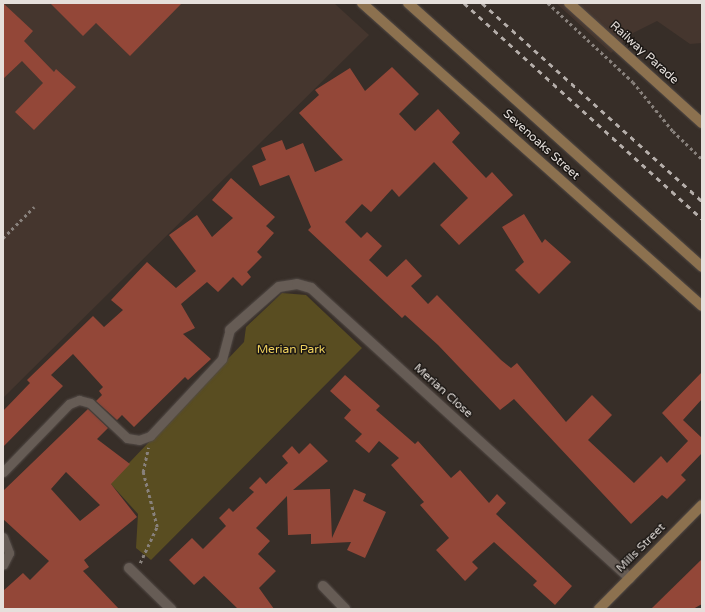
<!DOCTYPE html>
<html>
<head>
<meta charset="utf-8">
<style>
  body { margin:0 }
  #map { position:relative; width:705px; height:612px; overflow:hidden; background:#372e28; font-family:"Varela Round",sans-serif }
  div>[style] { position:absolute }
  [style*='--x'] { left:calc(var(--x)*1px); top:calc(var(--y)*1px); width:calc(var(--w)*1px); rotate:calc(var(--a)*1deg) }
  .built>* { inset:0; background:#45362e }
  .green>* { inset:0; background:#594d21 }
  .building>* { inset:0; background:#934738 }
  .path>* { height:2.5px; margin-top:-1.25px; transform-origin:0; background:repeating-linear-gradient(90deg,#88817c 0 3px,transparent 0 6px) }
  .roads { filter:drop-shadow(0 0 1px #524a46) drop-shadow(0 0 1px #524a46) }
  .lane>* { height:9px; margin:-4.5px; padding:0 4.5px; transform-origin:4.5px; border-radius:4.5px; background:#665c55 }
  .street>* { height:10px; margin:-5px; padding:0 5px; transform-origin:5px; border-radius:5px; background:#665c55 }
  .secondary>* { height:10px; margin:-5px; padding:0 5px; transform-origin:5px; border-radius:5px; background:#8c714f }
  .rail>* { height:3px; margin-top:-1.5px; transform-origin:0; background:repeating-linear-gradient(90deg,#b5aeaa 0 5px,transparent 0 10px) }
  span { translate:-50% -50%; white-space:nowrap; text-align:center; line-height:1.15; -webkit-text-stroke:3px #1b1714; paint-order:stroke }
  .street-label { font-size:12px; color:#e5dfdb }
  .park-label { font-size:12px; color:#edcf5c }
  .frame { position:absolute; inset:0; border:4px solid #e5dfdb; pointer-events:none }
</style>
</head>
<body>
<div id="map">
  <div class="built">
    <i style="clip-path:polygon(3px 3px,334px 3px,369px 35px,3px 398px)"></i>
    <i style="clip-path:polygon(556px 3px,702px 3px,702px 43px,690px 44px,657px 21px,633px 33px,611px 53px)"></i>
  </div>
  <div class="green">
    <i style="clip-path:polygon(282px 293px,306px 295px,362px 348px,151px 560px,136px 548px,138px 514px,110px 483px,244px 342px,246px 327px)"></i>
  </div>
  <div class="building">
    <i style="clip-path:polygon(3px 3px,33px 31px,24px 41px,54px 72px,56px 69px,76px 87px,34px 130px,15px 112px,43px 83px,22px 61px,3px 79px)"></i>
    <i style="clip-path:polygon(50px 3px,182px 3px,130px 56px,96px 23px,83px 36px)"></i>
    <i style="clip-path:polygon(392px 67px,419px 94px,399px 114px,415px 131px,438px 109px,460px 133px,452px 142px,486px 178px,492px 172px,513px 195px,459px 245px,440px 225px,468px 198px,434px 162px,399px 197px,392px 189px,371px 212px,362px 204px,345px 222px,361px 238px,367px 232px,382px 246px,369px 260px,387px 277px,406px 259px,422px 276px,411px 286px,428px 304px,437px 295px,501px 360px,511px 368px,517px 363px,566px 422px,592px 395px,612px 415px,588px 440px,634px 483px,661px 456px,667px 463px,688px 441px,662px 413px,702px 372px,702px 399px,683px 420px,702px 438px,702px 453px,681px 475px,686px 480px,667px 499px,662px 495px,631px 524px,514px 399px,500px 410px,438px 345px,405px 315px,402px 318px,308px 230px,311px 227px,289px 175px,260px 186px,252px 166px,266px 160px,261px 148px,282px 140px,286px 150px,303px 143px,315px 172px,343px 160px,299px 113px,319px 95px,315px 90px,350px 68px,365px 91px)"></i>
    <i style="clip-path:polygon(231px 178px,275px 217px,266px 226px,274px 233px,257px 252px,262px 257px,247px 272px,251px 277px,242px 286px,233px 277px,218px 292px,207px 282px,181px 304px,195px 328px,183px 334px,211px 359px,188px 380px,185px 377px,134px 427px,122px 415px,117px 420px,96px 401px,102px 395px,99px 391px,103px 387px,73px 354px,51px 375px,63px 386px,3px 447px,3px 411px,30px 383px,27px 380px,93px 316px,104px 327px,123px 310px,111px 300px,147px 262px,176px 288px,196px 271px,169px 235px,197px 215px,212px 237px,233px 218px,212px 200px)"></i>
    <i style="clip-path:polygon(524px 214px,542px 243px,545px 239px,571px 262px,539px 294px,515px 270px,524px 262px,502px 227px)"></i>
    <i style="clip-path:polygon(345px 375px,380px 406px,376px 410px,415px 444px,418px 441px,451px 478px,460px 470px,489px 503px,497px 494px,506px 503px,496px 514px,572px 586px,555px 605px,533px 585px,537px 581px,494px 542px,472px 562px,478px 568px,465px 581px,436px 550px,449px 538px,420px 505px,424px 502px,391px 465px,399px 458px,379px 441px,369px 453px,355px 441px,362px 434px,344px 418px,351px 410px,330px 391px)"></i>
    <i style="clip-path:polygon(evenodd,88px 409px,108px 428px,97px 439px,130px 464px,111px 484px,137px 517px,84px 560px,89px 567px,83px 571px,119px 609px,3px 609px,3px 591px,23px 573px,30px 580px,49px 561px,3px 519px,3px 491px,88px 409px,66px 472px,100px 505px,80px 521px,51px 489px,66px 472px)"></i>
    <i style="clip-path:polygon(310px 443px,328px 461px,293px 490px,330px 489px,332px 538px,354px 489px,366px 494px,363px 501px,386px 512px,365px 558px,347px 550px,351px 542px,311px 544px,311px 534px,288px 535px,287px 496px,256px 528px,270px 541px,258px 554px,276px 571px,259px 588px,274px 609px,238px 609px,204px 576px,194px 585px,169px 560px,192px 538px,203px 549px,226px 526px,219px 518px,229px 508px,233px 512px,254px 492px,249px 488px,260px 477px,266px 484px,288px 463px,282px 456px,292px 446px,299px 454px)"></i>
    <i style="clip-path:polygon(702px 559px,702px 604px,693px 609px,651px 609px)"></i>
  </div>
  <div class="path">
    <i style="--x:548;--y:3;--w:116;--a:42.9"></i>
    <i style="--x:633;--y:82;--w:63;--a:50.8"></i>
    <i style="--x:673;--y:131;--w:40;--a:44"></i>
    <i style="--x:3;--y:238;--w:44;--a:-45"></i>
    <i style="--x:140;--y:563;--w:40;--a:-65"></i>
    <i style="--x:157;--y:527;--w:57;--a:-104.3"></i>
    <i style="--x:143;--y:472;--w:25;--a:-78"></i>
  </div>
  <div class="roads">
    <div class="lane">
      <i style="--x:3;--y:472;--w:95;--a:-45.9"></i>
      <i style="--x:69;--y:404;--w:11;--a:-22"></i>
      <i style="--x:79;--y:400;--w:11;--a:15"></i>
      <i style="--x:90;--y:403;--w:51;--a:43.4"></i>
      <i style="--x:127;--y:438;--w:12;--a:9"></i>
      <i style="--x:139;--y:440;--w:12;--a:-20"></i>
      <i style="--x:150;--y:436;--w:105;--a:-46.9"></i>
      <i style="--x:222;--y:359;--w:30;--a:-75"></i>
      <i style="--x:3;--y:537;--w:17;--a:69"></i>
      <i style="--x:9;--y:553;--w:13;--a:117"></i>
    </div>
    <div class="street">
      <i style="--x:230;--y:330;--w:65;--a:-41.3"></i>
      <i style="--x:279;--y:287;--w:18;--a:-9"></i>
      <i style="--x:297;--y:284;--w:15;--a:16"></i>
      <i style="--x:311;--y:288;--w:431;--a:42.3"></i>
      <i style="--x:129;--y:568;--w:59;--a:44.3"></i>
      <i style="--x:323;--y:586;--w:32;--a:46"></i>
    </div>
    <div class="secondary">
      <i style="--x:362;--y:3;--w:455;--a:41.7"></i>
      <i style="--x:408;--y:3;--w:395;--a:41.9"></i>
      <i style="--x:569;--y:3;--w:179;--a:42.1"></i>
      <i style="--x:599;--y:609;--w:146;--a:-45.3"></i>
    </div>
  </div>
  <div class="rail">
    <i style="--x:464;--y:3;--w:321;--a:42.2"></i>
    <i style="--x:482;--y:3;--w:296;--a:42"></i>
  </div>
  <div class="street-label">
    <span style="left:644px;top:53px;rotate:42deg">Railway Parade</span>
    <span style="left:541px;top:145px;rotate:42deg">Sevenoaks Street</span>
    <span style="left:443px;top:391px;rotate:42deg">Merian Close</span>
    <span style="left:641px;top:548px;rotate:-45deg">Mills Street</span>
  </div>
  <div class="park-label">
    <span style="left:291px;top:350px">Merian Park</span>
  </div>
  <div class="frame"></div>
</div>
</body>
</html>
